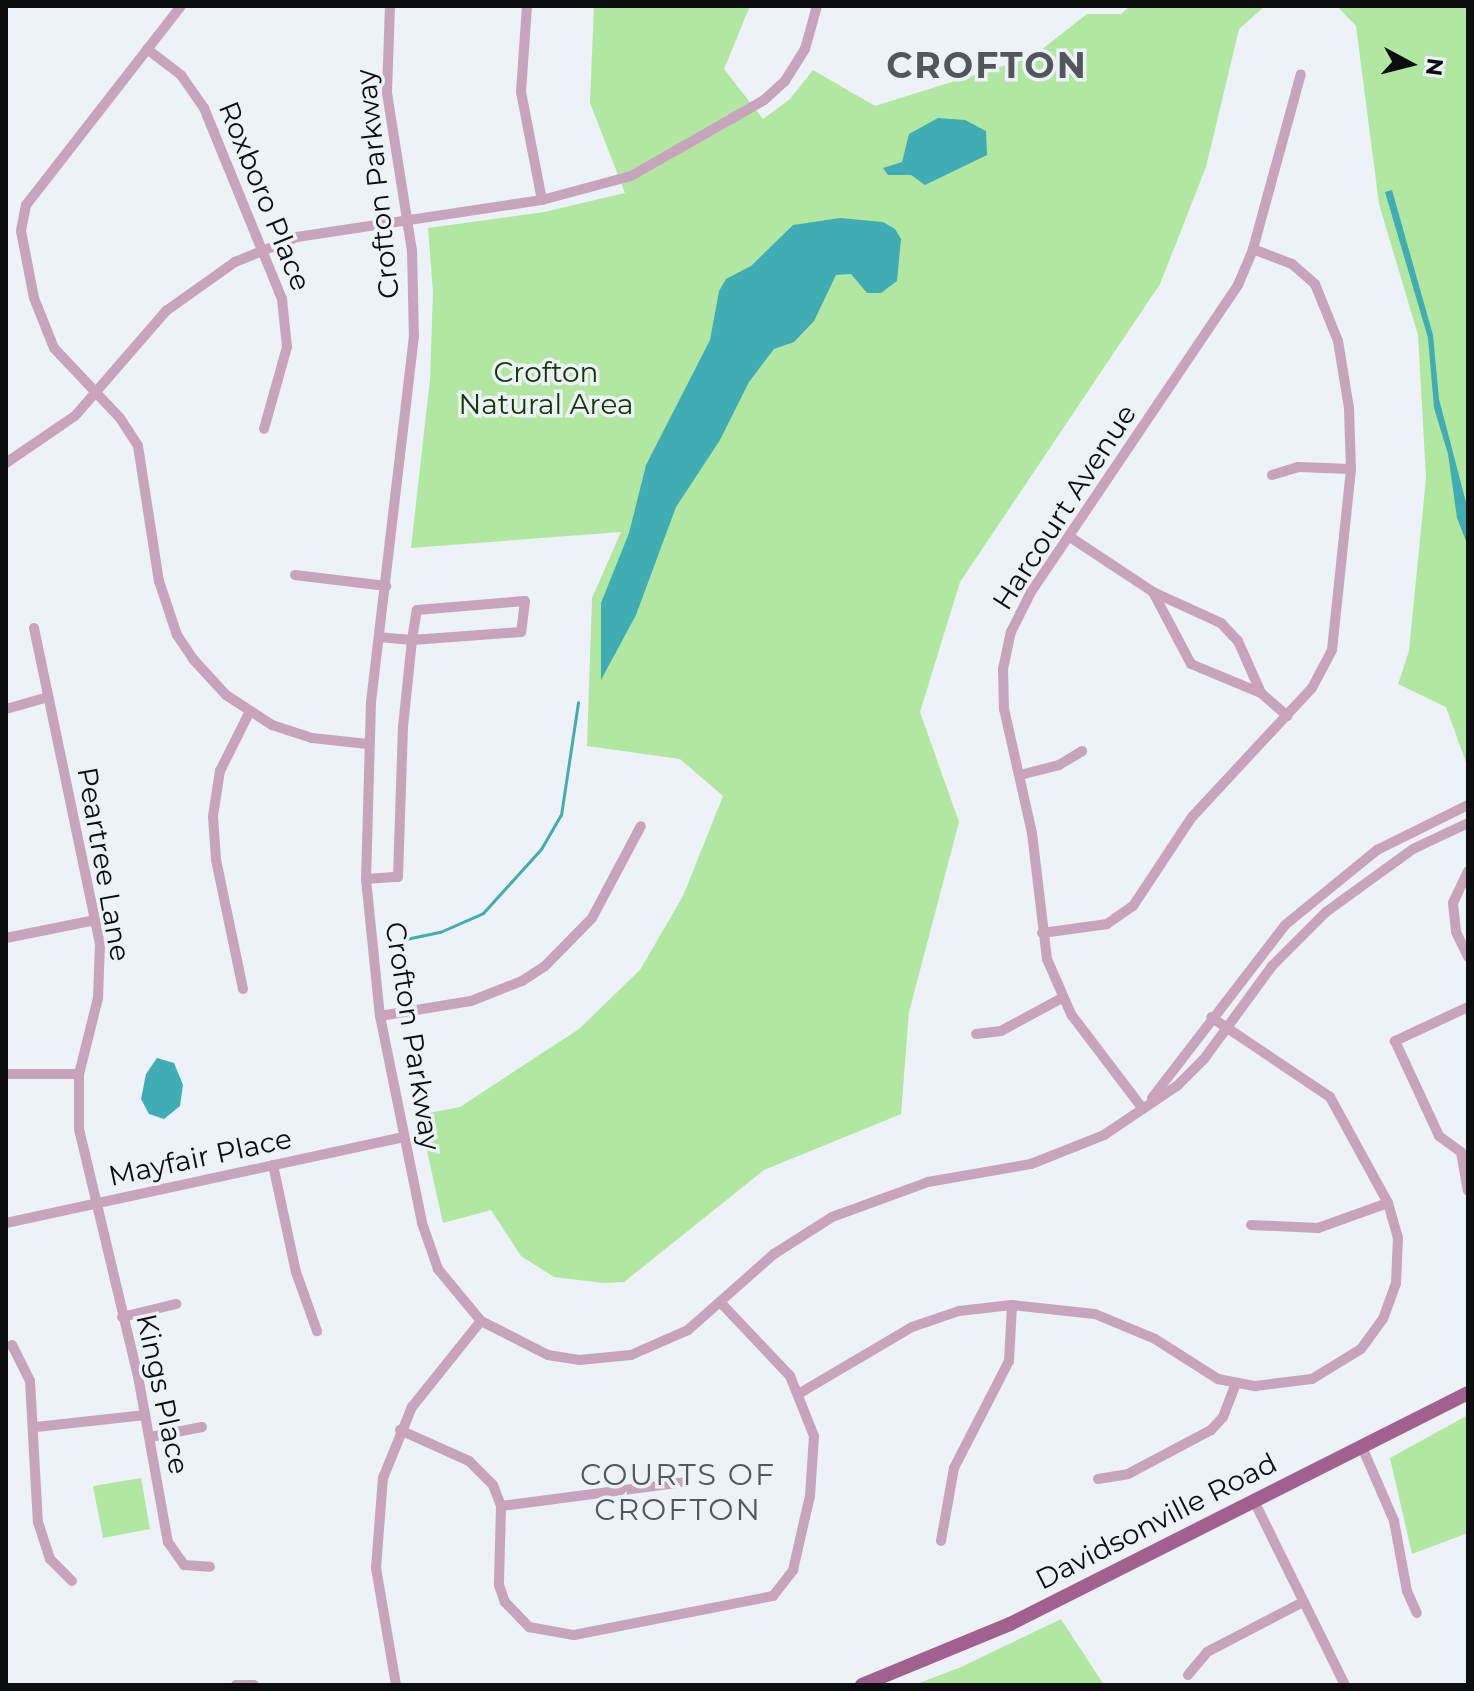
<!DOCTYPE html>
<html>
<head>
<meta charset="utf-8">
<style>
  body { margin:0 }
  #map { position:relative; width:1474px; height:1691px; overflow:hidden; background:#ecf2f7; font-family:Montserrat,sans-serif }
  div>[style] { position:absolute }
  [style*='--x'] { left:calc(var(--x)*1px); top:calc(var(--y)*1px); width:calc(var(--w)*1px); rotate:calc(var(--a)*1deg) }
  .green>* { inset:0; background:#b2e7a1 }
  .water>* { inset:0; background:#40acb4 }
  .stream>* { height:3px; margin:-1.5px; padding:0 1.5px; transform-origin:1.5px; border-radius:1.5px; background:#40acb4 }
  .minor>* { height:10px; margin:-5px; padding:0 5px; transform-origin:5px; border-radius:5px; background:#c8a3bc }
  .major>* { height:14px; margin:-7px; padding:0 7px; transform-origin:7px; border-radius:7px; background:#a1608e }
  span { translate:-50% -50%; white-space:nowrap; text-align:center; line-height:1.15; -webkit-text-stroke:7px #ecf2f7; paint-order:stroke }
  .street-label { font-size:28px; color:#0b0d0f }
  .park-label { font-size:28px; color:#133903 }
  .neighbourhood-label { font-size:30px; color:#51575b; letter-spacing:2px }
  .district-label { font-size:36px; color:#51575b; font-weight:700; letter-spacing:2px }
  .frame { position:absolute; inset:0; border:8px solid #0b0d0f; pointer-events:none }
  .north { position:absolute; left:1370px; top:24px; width:80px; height:80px; -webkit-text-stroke:6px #ecf2f7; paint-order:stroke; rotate:97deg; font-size:22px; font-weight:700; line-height:32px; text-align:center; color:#0b0d0f }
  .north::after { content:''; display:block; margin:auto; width:28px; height:36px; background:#0b0d0f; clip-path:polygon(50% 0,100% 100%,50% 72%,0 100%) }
</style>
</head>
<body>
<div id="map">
  <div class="green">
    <i style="clip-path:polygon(594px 6px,750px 6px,724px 69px,763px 119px,790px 99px,813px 70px,875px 106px,1032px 57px,1087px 14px,1121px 14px,1130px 6px,1265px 6px,1239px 29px,1206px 167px,1160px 284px,960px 582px,920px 712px,959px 822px,909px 1012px,901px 1114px,764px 1170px,624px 1282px,603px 1283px,554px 1277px,521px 1256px,491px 1210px,443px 1223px,419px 1115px,460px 1107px,579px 1029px,640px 970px,683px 896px,723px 796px,680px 759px,587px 746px,592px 598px,621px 532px,411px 548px,430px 379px,433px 292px,428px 228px,544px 212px,625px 193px,590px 103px)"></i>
    <i style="clip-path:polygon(1337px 6px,1468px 6px,1468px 768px,1446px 707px,1398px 684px,1409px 651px,1426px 478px,1418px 335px,1379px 204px,1356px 26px)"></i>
    <i style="clip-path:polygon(1468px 1415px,1468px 1533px,1412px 1554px,1390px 1458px)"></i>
    <i style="clip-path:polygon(141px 1478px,150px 1529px,103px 1538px,93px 1486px)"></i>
    <i style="clip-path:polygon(1061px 1619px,1104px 1685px,914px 1685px,961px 1667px)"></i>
  </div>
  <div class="water">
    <i style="clip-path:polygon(938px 118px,965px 120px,986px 131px,987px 155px,925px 185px,911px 175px,888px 175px,883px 168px,902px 162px,909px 134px)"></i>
    <i style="clip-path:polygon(1392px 190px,1433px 335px,1439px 399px,1468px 510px,1468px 546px,1457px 518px,1448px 454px,1434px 408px,1428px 338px,1385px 192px)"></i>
    <i style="clip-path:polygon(840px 218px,883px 222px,895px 229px,901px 239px,897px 281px,881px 293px,867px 293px,851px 274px,836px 275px,814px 321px,794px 342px,774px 349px,749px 382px,720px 440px,676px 507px,636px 615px,601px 680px,601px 603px,629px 533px,646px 465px,710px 340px,719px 291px,726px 279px,751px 266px,793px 225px)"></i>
    <i style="clip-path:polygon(157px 1058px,174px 1063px,183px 1085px,180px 1106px,164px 1119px,149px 1114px,141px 1099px,146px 1074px)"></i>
  </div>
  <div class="stream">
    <i style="--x:406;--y:939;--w:35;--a:-12"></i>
    <i style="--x:440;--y:932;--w:47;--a:-23.8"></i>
    <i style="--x:483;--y:913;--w:86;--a:-47.8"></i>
    <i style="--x:541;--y:849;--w:39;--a:-60"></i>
    <i style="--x:561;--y:815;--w:114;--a:-81.4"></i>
  </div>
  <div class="minor">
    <i style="--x:181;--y:6;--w:252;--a:127.9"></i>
    <i style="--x:26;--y:205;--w:26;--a:101"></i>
    <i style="--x:21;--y:231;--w:68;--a:79"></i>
    <i style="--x:34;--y:298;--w:54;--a:68.2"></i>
    <i style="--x:54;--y:348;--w:96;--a:46.7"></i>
    <i style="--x:120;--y:418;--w:33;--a:57"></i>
    <i style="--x:138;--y:446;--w:137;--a:81.2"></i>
    <i style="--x:159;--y:581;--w:57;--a:71.6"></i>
    <i style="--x:177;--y:635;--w:29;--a:56"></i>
    <i style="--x:193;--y:659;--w:49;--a:47.5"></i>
    <i style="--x:226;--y:695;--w:55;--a:33.1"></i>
    <i style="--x:272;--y:725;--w:42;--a:18"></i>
    <i style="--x:312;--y:738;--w:56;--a:6.1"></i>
    <i style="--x:390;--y:6;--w:87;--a:92"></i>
    <i style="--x:387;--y:93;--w:160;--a:81"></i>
    <i style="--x:412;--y:251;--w:85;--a:88.7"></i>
    <i style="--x:414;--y:336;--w:369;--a:96.7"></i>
    <i style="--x:371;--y:702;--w:177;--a:91.6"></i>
    <i style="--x:366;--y:879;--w:138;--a:84.2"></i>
    <i style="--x:380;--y:1016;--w:211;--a:78.5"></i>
    <i style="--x:422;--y:1223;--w:49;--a:70.8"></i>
    <i style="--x:438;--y:1269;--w:67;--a:50.4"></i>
    <i style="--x:481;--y:1321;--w:75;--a:26.9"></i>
    <i style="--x:548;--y:1355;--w:31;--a:9"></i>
    <i style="--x:579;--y:1360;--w:52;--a:-5.5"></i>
    <i style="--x:631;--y:1355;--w:62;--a:-23.7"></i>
    <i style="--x:688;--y:1330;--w:115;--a:-41.5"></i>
    <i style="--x:774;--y:1254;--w:69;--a:-32.5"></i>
    <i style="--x:832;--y:1217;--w:102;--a:-20"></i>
    <i style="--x:928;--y:1182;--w:105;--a:-9.9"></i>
    <i style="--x:1031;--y:1164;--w:79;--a:-21.7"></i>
    <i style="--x:1104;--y:1135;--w:88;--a:-33.9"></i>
    <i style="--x:1177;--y:1086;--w:38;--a:-45"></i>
    <i style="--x:1204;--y:1059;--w:115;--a:-53.8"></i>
    <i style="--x:1272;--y:966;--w:76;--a:-45"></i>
    <i style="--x:1326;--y:912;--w:107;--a:-35.9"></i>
    <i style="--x:1413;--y:849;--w:61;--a:-25.3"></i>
    <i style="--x:527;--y:6;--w:86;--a:94"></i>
    <i style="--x:521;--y:92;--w:110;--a:79"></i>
    <i style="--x:147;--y:49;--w:43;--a:37.4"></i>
    <i style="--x:181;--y:75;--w:40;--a:55.1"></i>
    <i style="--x:204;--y:108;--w:206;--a:67.8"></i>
    <i style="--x:282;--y:299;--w:48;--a:84.1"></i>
    <i style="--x:287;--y:347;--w:85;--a:105.7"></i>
    <i style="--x:6;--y:463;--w:83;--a:-34.3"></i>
    <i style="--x:75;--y:416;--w:139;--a:-49.1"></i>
    <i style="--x:166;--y:311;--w:85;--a:-35.4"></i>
    <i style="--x:235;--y:262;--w:67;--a:-22"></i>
    <i style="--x:297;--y:237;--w:248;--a:-8.6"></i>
    <i style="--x:542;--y:200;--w:92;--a:-15.1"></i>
    <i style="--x:631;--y:176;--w:153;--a:-29.7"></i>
    <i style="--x:764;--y:100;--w:28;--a:-42"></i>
    <i style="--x:785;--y:81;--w:38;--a:-58"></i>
    <i style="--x:805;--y:49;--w:45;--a:-74.4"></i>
    <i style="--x:1272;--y:475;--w:27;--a:-17"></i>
    <i style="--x:1298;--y:467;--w:53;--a:2.2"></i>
    <i style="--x:1070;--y:537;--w:100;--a:33.5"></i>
    <i style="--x:1153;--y:592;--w:75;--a:24.5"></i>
    <i style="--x:1221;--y:623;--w:25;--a:47"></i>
    <i style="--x:1238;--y:641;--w:57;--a:66.1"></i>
    <i style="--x:295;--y:575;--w:92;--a:6.9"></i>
    <i style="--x:1154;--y:594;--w:79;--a:62.1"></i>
    <i style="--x:1191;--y:664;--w:76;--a:22.5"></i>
    <i style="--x:1261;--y:693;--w:35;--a:41"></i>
    <i style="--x:34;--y:628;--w:324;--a:78.2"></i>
    <i style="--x:100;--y:945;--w:53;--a:92.2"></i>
    <i style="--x:98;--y:998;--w:78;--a:104"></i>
    <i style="--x:79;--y:1074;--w:55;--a:90"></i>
    <i style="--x:79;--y:1129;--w:254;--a:76.6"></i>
    <i style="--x:138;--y:1376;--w:169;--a:79.8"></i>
    <i style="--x:168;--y:1542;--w:28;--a:55"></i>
    <i style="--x:184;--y:1565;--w:26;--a:4"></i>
    <i style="--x:6;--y:709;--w:44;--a:-15.9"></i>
    <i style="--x:1020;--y:775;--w:40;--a:-14.4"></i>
    <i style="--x:1059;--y:765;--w:27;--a:-31"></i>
    <i style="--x:1468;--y:871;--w:35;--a:115"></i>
    <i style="--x:1453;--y:903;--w:29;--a:84"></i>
    <i style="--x:1456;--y:932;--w:28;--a:64"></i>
    <i style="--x:366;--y:879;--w:32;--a:-4"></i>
    <i style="--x:398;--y:877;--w:150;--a:-88.1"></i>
    <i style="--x:403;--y:727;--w:87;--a:-84.1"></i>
    <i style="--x:412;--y:640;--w:30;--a:-81"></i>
    <i style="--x:417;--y:610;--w:108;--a:-4.8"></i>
    <i style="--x:525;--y:601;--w:31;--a:97"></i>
    <i style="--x:521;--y:632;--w:109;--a:175.8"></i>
    <i style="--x:412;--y:640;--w:33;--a:-175"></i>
    <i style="--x:1042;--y:933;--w:66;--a:-7.9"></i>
    <i style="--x:1107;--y:924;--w:32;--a:-35"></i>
    <i style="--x:1133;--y:906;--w:107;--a:-56.5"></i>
    <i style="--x:1192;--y:817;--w:176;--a:-47.1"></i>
    <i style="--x:1312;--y:688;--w:43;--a:-62.2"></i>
    <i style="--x:1332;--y:650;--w:182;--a:-84"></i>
    <i style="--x:1351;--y:469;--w:61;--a:-91.9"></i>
    <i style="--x:1349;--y:408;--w:68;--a:-99.3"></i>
    <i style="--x:1338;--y:341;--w:61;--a:-112"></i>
    <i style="--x:1315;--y:284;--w:30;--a:-139"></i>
    <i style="--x:1292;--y:264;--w:42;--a:-159"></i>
    <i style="--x:6;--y:938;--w:91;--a:-11.4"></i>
    <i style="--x:243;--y:989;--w:132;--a:-101.8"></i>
    <i style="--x:216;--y:860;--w:44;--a:-93.9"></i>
    <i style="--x:213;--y:816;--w:46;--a:-81.2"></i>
    <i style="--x:220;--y:771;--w:65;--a:-63.4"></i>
    <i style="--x:1468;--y:1007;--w:81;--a:155"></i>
    <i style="--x:1395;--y:1041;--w:105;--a:65.1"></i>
    <i style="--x:1439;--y:1136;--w:27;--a:36"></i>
    <i style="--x:1461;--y:1152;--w:39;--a:80"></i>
    <i style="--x:380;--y:1016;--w:92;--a:-9.4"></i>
    <i style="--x:471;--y:1001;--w:55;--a:-21.4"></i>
    <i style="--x:522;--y:981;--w:27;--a:-33"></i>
    <i style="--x:545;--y:966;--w:67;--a:-45.6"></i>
    <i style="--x:592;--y:918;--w:104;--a:-62"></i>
    <i style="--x:976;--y:1034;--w:25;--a:-7"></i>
    <i style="--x:1001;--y:1031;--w:69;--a:-28.4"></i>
    <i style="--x:6;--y:1074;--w:73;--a:0"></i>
    <i style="--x:1152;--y:1098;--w:218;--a:-52.4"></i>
    <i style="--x:1285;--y:925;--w:119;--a:-39.2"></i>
    <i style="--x:1377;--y:850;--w:102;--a:-26.3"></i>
    <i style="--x:1143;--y:1109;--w:119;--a:-127.2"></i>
    <i style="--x:1071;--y:1014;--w:60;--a:-113.6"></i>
    <i style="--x:1047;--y:959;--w:127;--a:-96.8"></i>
    <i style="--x:1032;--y:833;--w:127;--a:-102.7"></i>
    <i style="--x:1004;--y:709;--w:40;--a:-91.4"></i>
    <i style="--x:1003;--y:669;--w:38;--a:-78"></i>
    <i style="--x:1011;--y:632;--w:45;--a:-63.4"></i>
    <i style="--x:1031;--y:592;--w:370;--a:-56"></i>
    <i style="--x:1238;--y:285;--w:39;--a:-67"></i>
    <i style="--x:1253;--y:249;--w:181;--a:-74.7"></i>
    <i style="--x:273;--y:1165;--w:109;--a:77.9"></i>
    <i style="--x:296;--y:1272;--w:63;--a:70.4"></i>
    <i style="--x:6;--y:1223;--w:407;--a:-12.2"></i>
    <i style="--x:1251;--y:1225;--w:67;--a:2.6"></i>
    <i style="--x:1318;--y:1228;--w:74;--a:-19.7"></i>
    <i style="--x:122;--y:1317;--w:56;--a:-13.5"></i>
    <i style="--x:12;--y:1345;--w:40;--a:63.4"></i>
    <i style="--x:30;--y:1381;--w:141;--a:86.8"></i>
    <i style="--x:38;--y:1522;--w:39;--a:72"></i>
    <i style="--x:50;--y:1559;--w:31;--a:45"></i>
    <i style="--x:800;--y:1393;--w:130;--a:-30.5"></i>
    <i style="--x:912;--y:1327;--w:50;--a:-18.8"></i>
    <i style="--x:959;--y:1311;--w:53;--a:-6.5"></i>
    <i style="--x:1012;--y:1305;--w:83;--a:6.2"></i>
    <i style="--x:1095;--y:1314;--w:65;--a:22.6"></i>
    <i style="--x:1155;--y:1339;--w:75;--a:32.4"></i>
    <i style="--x:1218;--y:1379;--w:38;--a:11"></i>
    <i style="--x:1255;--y:1386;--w:57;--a:-7"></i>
    <i style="--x:1312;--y:1379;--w:57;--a:-31.5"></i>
    <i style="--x:1361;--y:1349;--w:37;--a:-54"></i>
    <i style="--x:1383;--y:1319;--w:38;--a:-70"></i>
    <i style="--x:1396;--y:1283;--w:45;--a:-87.5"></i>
    <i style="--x:1398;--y:1238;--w:36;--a:-106"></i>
    <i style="--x:1388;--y:1203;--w:121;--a:-118.7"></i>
    <i style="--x:1330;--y:1097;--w:143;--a:-146.1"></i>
    <i style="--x:36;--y:1427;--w:110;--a:-6.3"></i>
    <i style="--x:400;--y:1430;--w:76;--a:24.2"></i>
    <i style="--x:469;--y:1461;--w:34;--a:45"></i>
    <i style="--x:493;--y:1485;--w:22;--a:69"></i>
    <i style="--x:501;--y:1506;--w:79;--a:91.5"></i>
    <i style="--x:499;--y:1585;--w:18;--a:71"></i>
    <i style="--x:505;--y:1602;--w:35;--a:46"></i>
    <i style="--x:529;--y:1627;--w:46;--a:10.1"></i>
    <i style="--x:574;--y:1635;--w:203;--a:-11.1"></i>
    <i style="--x:773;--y:1596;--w:33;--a:-52"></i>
    <i style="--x:793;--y:1570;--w:76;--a:-77.1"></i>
    <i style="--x:810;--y:1496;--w:60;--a:-86.2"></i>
    <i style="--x:814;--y:1436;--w:65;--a:-111.8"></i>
    <i style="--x:790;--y:1376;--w:102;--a:-133.4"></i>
    <i style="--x:150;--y:1437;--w:53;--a:-10.9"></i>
    <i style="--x:1362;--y:1447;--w:81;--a:66.6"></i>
    <i style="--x:1394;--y:1521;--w:71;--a:79.5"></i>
    <i style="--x:1407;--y:1591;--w:24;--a:66"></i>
    <i style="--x:1098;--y:1479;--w:30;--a:-9"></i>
    <i style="--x:1128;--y:1474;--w:94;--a:-27.9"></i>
    <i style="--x:1211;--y:1430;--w:18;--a:-47"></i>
    <i style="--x:1223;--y:1417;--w:36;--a:-69"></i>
    <i style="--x:1254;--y:1501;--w:205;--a:63.7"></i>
    <i style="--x:501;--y:1506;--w:187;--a:-7.4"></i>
    <i style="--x:941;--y:1541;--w:74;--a:-79.9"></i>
    <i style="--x:954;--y:1468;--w:120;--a:-62.8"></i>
    <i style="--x:1009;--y:1361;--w:56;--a:-86.9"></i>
    <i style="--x:1188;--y:1675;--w:30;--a:-50"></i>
    <i style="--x:1207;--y:1652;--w:108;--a:-27.5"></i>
    <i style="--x:236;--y:1685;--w:18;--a:0"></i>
    <i style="--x:396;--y:1685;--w:119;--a:-99.7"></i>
    <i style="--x:376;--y:1568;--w:90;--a:-85.6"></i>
    <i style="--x:383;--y:1478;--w:77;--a:-67.8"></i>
    <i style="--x:412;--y:1407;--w:110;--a:-51.3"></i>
  </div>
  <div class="major">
    <i style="--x:862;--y:1685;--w:160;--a:-22.4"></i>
    <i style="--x:1010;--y:1624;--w:513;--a:-26.76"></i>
  </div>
  <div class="street-label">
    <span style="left:377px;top:184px;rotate:-96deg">Crofton Parkway</span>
    <span style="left:265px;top:196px;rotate:68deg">Roxboro Place</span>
    <span style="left:1064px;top:507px;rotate:-57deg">Harcourt Avenue</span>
    <span style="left:104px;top:864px;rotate:80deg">Peartree Lane</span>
    <span style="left:413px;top:1036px;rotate:81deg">Crofton Parkway</span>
    <span style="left:200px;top:1157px;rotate:-12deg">Mayfair Place</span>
    <span style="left:163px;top:1394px;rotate:78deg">Kings Place</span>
    <span style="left:1156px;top:1521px;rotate:-27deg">Davidsonville Road</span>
  </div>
  <div class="park-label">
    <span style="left:546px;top:388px">Crofton<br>Natural Area</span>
  </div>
  <div class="neighbourhood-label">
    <span style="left:678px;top:1492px">COURTS OF<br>CROFTON</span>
  </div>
  <div class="district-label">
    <span style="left:987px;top:66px">CROFTON</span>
  </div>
  <div class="frame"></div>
  <div class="north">N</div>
</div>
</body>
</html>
